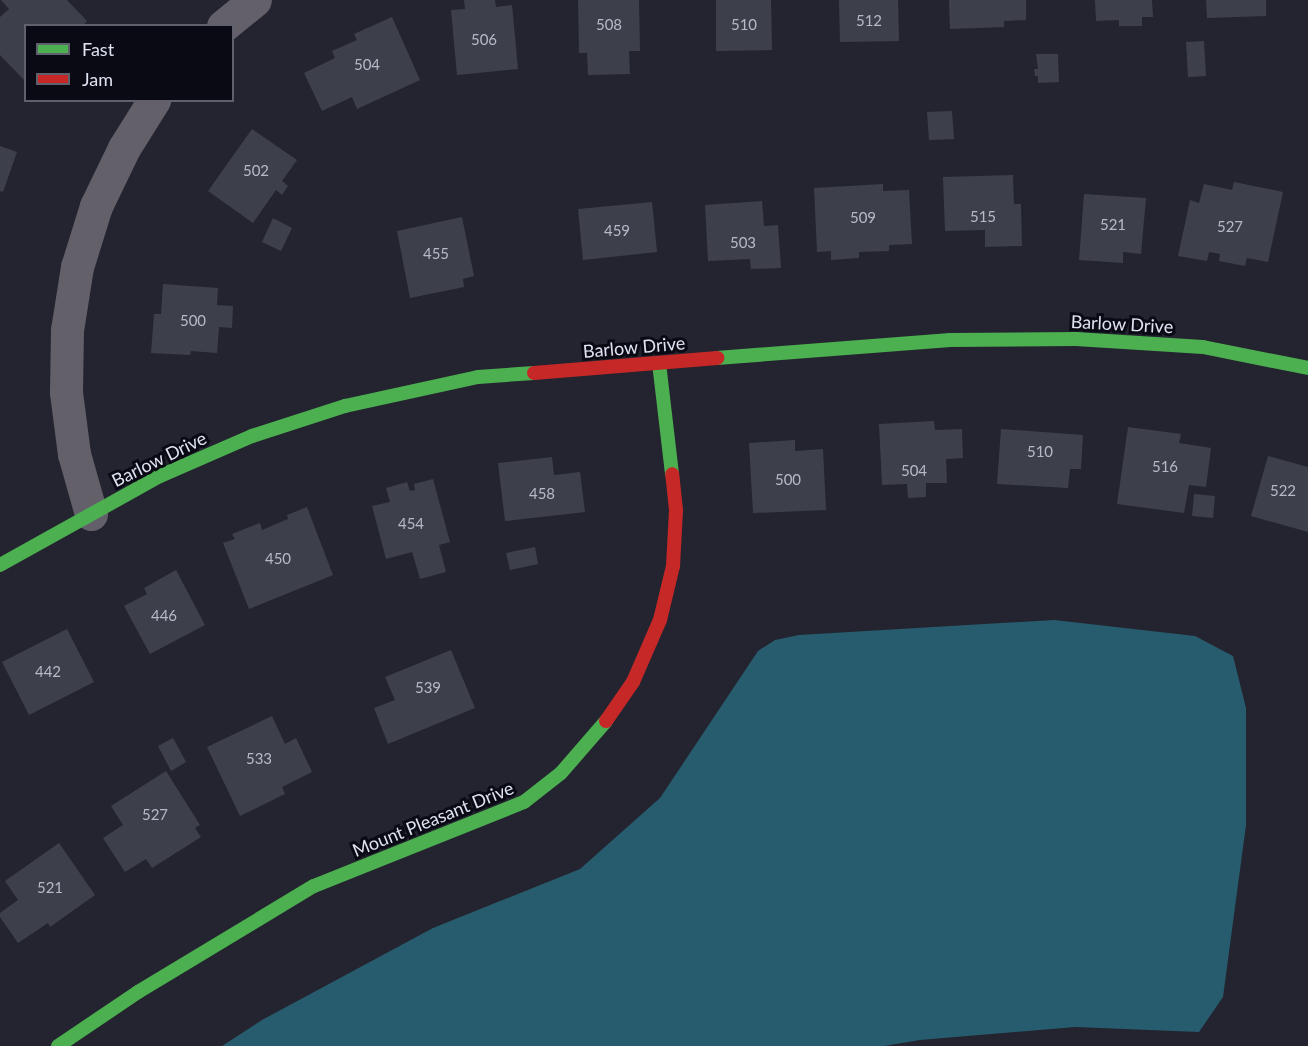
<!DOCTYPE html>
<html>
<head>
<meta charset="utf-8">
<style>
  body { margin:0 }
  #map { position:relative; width:1308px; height:1046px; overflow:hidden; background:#23242f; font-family:Lato,sans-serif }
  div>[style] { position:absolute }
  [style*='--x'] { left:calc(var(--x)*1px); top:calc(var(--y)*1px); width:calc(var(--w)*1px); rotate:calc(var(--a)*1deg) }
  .water>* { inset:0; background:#275c6e }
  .building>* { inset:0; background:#3d404a }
  .street>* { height:33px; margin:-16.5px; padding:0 16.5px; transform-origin:16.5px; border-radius:16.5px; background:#64606a }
  .fast>* { height:14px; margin:-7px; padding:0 7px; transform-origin:7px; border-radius:7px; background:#4caf50 }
  .jam>* { height:14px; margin:-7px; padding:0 7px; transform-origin:7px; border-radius:7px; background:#c62828 }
  span { translate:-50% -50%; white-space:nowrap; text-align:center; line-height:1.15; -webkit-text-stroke:6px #090a14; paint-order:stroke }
  .number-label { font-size:15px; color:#b6bac7 }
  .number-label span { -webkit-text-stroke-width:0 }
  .street-label { font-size:18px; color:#dfe2f1 }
  .legend { position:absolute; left:24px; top:24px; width:210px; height:78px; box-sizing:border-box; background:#090a14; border:2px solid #5f606c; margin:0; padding:8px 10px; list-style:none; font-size:18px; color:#dfe2f1 }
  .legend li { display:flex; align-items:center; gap:12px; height:30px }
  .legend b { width:30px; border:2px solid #5f606c }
</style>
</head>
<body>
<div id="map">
  <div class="water">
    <i style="clip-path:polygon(1054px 620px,1195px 636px,1233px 656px,1246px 708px,1246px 825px,1223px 997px,1199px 1032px,1075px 1027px,920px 1040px,884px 1046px,222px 1046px,262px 1020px,433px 928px,580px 869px,660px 798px,758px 651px,775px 640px,799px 635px)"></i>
  </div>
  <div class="building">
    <i style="clip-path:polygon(1px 0,67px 0,87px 21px,83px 26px,26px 26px,26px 82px,0 55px,0 17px,9px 9px)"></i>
    <i style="clip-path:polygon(464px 0,495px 0,496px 7px,512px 5px,518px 69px,457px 75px,451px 10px,465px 9px)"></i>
    <i style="clip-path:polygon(578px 0,639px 0,640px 51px,629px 51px,630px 74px,588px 75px,587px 53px,579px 53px)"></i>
    <i style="clip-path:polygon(716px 0,771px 0,772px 50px,716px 51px)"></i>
    <i style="clip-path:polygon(839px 0,898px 0,899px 41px,840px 42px)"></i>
    <i style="clip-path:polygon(949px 0,1026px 0,1026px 20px,1004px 21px,1004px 27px,950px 29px)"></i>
    <i style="clip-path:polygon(1095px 0,1152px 0,1153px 17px,1142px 17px,1142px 26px,1119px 26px,1119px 20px,1096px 21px)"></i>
    <i style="clip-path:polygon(1206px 0,1266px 0,1266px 16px,1207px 18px)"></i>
    <i style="clip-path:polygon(392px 17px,420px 80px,357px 109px,352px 97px,322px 111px,304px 73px,335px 58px,332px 51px,357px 40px,354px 34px)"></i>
    <i style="clip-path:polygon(1204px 41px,1206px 76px,1188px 77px,1186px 42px)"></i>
    <i style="clip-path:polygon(1036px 54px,1058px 54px,1059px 82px,1038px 83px,1038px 76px,1035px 76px,1034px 69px,1038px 69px)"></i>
    <i style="clip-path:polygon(952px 111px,954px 139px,929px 140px,927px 112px)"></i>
    <i style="clip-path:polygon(252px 129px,297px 160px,282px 181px,288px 186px,282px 195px,276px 190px,253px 223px,208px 191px)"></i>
    <i style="clip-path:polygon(0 146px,17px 152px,3px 192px,0 191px)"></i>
    <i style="clip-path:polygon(1013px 175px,1014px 204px,1021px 204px,1022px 246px,985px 247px,985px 230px,945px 231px,943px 177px)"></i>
    <i style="clip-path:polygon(1234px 182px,1283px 192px,1268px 262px,1247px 258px,1245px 266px,1219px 261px,1220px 254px,1209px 252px,1207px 261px,1178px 256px,1190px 200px,1199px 203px,1204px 184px,1232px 190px)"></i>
    <i style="clip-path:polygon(883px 184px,883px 191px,909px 190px,912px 244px,889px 245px,889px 251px,859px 252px,859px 258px,831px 260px,831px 251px,817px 252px,814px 188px)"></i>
    <i style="clip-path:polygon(1084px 194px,1146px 198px,1141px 254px,1123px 252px,1123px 263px,1079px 260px)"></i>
    <i style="clip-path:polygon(762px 201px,764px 226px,778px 225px,781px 268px,751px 269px,750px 259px,708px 261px,705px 205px)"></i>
    <i style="clip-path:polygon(652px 202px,657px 252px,583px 260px,578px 209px)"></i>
    <i style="clip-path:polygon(462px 217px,474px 276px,463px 279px,464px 287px,410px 298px,397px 231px)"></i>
    <i style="clip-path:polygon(273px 218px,292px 228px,281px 251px,262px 242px)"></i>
    <i style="clip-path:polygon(163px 284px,218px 288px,217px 305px,233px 306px,232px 328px,219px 327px,217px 353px,191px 351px,190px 355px,151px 353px,154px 314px,161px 314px)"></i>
    <i style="clip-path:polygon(934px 421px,935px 430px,962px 429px,963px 458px,946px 459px,947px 483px,926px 483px,926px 497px,908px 498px,907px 484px,882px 485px,879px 424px)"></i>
    <i style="clip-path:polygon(1128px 427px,1181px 434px,1179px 443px,1211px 448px,1206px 487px,1189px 485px,1184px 513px,1117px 504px)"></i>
    <i style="clip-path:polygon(1001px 429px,1083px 435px,1081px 469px,1070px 469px,1068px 488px,997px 484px)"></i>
    <i style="clip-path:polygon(795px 440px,795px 451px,823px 449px,826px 510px,753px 513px,749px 443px)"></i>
    <i style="clip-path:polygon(1268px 456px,1308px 467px,1308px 532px,1251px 516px)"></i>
    <i style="clip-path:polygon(552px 457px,554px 475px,580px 472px,585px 512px,505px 521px,498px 463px)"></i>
    <i style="clip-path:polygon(433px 479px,450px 542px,439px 545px,446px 572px,420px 579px,412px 552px,386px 559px,372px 506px,390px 502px,386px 488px,407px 482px,410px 491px,415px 490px,414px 484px)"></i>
    <i style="clip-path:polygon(1194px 494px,1215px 496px,1213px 518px,1192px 516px)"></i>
    <i style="clip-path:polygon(307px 507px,333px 575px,249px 609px,223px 543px,235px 539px,232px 534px,260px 523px,262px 530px,288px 519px,287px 515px)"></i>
    <i style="clip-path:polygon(535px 547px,538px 564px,510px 570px,506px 553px)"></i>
    <i style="clip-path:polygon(176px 570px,205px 625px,150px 654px,124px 606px,147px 594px,144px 588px)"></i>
    <i style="clip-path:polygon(67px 629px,94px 682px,29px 715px,2px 662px)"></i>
    <i style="clip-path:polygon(451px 650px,475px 708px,388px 744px,374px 708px,395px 700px,385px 677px)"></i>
    <i style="clip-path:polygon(272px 716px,285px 744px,296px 738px,312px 772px,282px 787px,285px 794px,240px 816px,207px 747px)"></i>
    <i style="clip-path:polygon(173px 738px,186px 762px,171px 771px,158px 746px)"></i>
    <i style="clip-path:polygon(166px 771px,200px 825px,195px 828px,201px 837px,152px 868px,146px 859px,125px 872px,103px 838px,123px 825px,111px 806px)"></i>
    <i style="clip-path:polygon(59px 843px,95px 895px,50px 927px,48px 923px,18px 943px,0 917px,0 913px,18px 900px,5px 881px)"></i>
  </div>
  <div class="street">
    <i style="--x:223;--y:26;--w:41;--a:-39.1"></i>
    <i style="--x:91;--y:514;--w:62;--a:-105.8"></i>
    <i style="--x:74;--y:454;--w:63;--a:-97.4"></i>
    <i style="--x:66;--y:392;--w:62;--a:-89.1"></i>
    <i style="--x:67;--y:330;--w:64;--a:-81"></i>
    <i style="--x:77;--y:267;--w:64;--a:-72.7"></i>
    <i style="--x:96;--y:206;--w:64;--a:-64.2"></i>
    <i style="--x:124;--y:148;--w:57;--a:-58"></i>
  </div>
  <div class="fast">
    <i style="--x:717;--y:358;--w:234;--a:-4.4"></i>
    <i style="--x:950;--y:340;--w:126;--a:-0.5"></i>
    <i style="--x:1076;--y:339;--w:127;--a:3.6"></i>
    <i style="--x:1203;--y:347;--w:107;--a:11.3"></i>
    <i style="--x:659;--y:363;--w:112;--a:83.3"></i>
    <i style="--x:0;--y:565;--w:183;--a:-29.1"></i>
    <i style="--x:160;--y:476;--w:100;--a:-23.5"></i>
    <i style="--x:252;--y:436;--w:98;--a:-17.9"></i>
    <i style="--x:345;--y:406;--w:136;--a:-12.3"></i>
    <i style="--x:478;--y:377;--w:56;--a:-4.1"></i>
    <i style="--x:58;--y:1046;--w:97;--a:-34"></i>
    <i style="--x:138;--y:992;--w:205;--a:-31.1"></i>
    <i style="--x:314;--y:886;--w:226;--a:-21.8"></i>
    <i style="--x:524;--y:802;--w:47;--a:-38.1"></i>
    <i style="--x:561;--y:773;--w:69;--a:-49.1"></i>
  </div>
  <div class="jam">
    <i style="--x:534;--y:373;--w:184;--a:-4.7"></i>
    <i style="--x:606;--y:721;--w:47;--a:-55.3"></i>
    <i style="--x:633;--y:682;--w:68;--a:-66.5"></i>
    <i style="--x:660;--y:620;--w:56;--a:-76.5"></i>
    <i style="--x:673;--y:566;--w:56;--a:-86.9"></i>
    <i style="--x:676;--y:510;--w:36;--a:-96"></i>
  </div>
  <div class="number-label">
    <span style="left:869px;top:21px">512</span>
    <span style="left:609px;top:25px">508</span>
    <span style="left:744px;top:25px">510</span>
    <span style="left:484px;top:40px">506</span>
    <span style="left:367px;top:65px">504</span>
    <span style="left:256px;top:171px">502</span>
    <span style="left:983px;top:217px">515</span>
    <span style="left:863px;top:218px">509</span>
    <span style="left:1113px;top:225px">521</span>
    <span style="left:1230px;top:227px">527</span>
    <span style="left:617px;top:231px">459</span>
    <span style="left:743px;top:243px">503</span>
    <span style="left:436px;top:254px">455</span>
    <span style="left:193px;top:321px">500</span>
    <span style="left:1040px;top:452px">510</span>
    <span style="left:1165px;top:467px">516</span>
    <span style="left:914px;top:471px">504</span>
    <span style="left:788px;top:480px">500</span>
    <span style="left:1283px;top:491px">522</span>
    <span style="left:542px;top:494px">458</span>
    <span style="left:411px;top:524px">454</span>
    <span style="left:278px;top:559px">450</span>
    <span style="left:164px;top:616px">446</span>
    <span style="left:48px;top:672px">442</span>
    <span style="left:428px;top:688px">539</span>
    <span style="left:259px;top:759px">533</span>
    <span style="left:155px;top:815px">527</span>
    <span style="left:50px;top:888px">521</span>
  </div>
  <div class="street-label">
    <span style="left:1122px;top:324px;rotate:3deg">Barlow Drive</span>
    <span style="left:634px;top:347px;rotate:-5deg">Barlow Drive</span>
    <span style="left:159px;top:459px;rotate:-26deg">Barlow Drive</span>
    <span style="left:433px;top:819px;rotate:-22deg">Mount Pleasant Drive</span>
  </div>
  <ul class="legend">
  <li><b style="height:8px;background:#4caf50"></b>Fast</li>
  <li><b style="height:8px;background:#c62828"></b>Jam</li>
  </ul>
</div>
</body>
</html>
